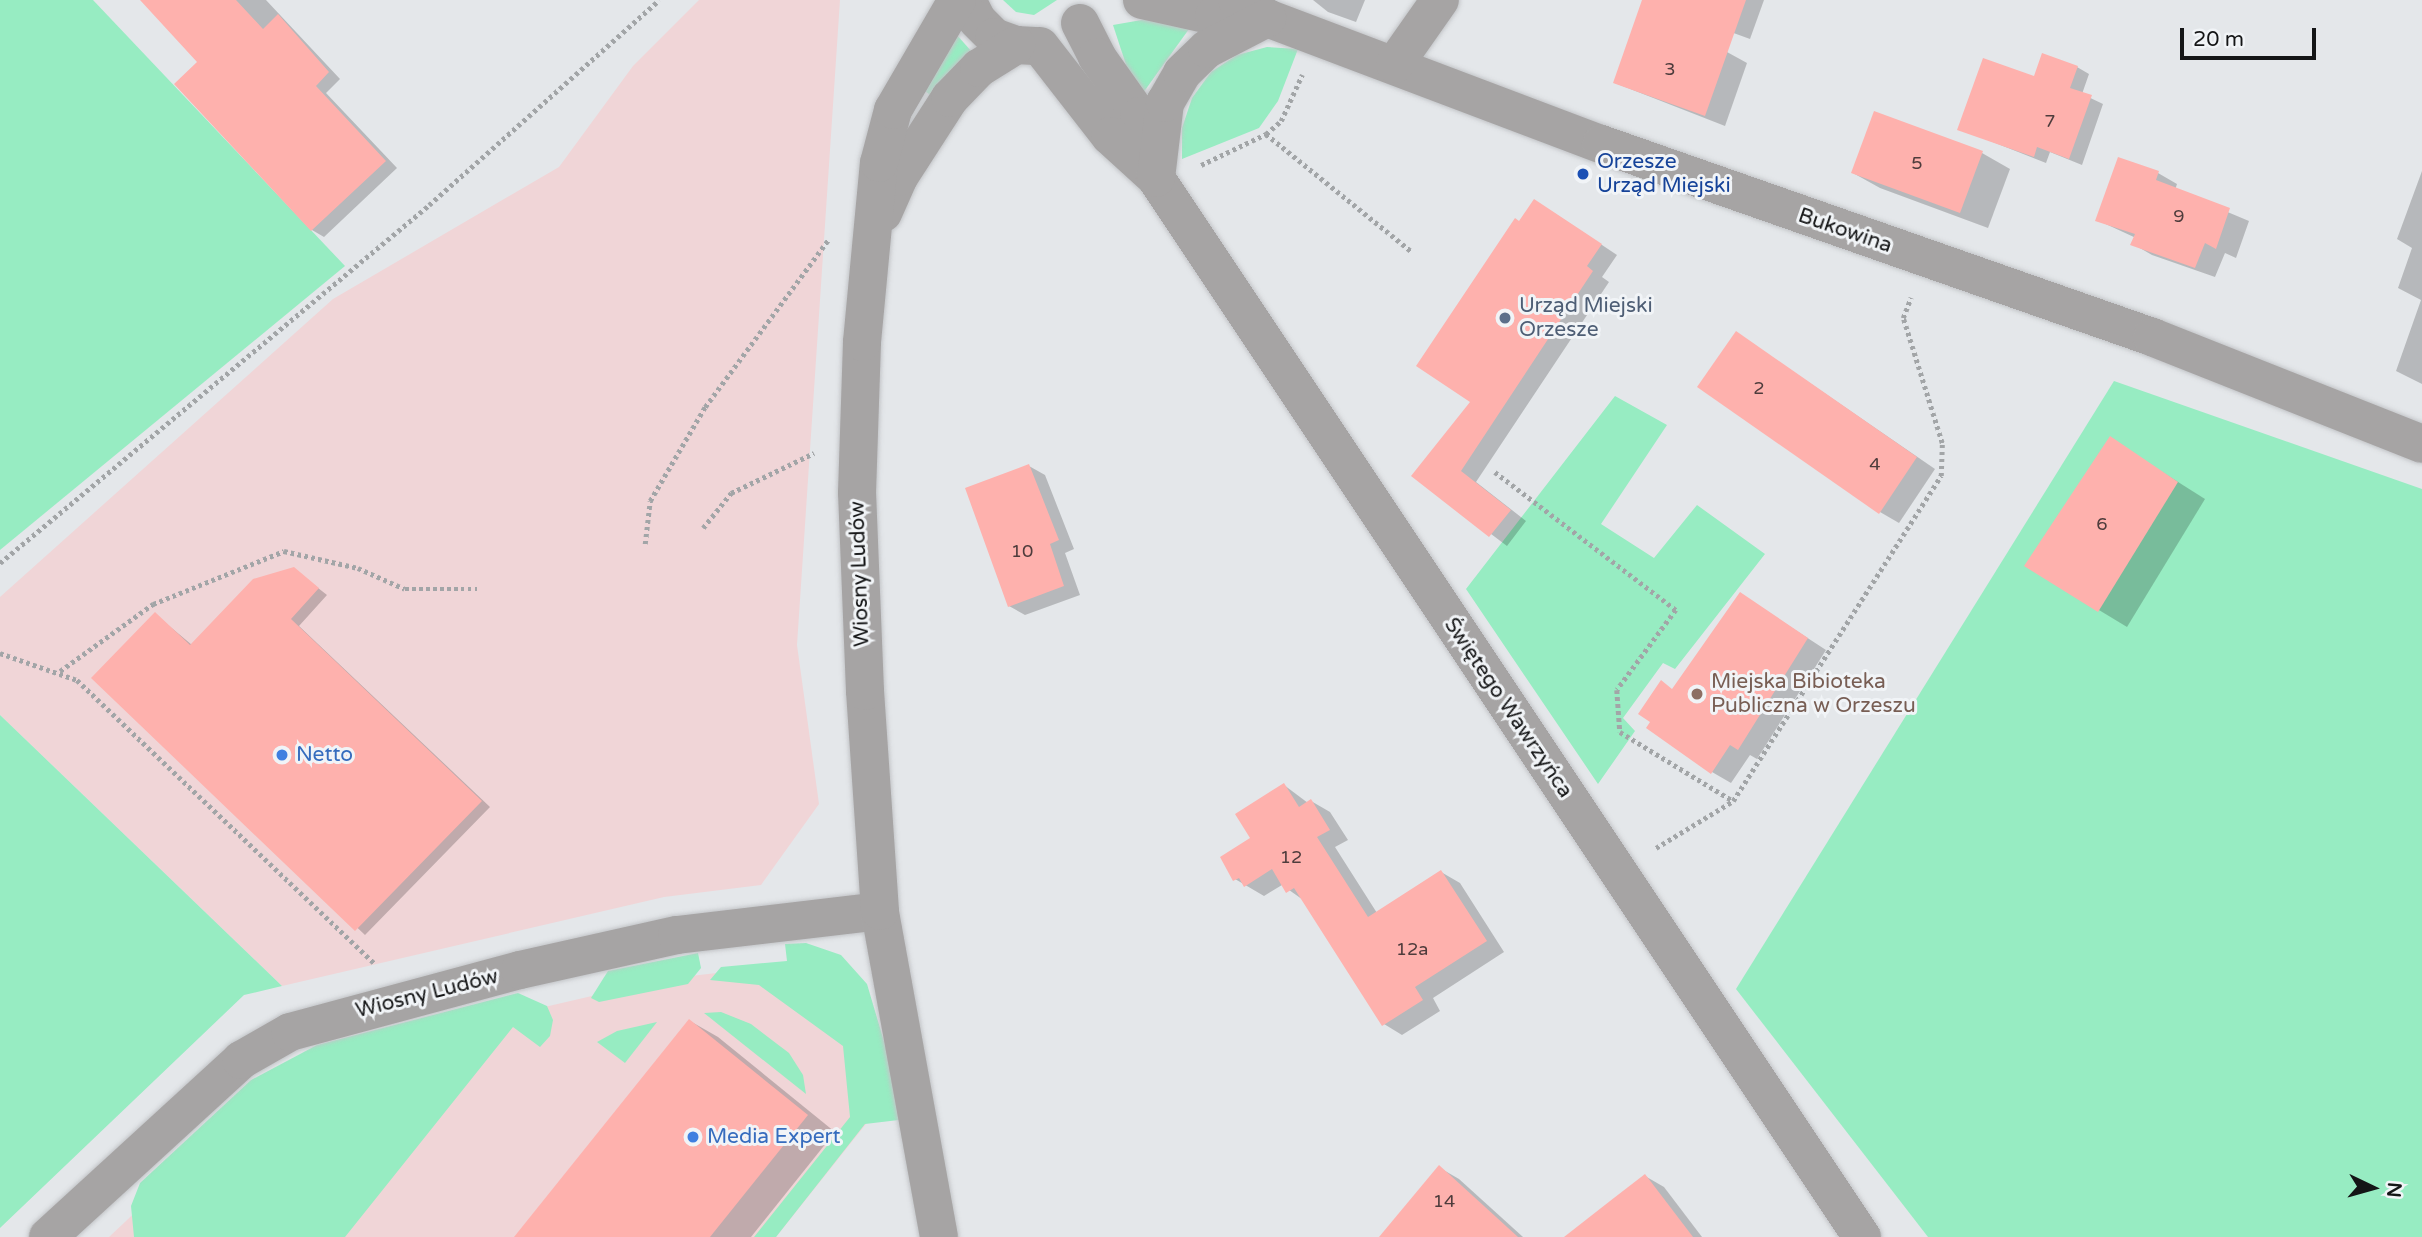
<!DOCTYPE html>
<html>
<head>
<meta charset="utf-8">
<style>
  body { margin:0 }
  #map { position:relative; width:2422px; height:1237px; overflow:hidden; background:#e4e7ea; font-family:"Varela Round",sans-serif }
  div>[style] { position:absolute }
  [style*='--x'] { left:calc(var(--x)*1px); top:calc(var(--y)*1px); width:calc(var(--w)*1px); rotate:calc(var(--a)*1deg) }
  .commercial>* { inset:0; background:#f0d5d7 }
  .green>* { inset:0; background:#97ecc2 }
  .shadow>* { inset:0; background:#0003 }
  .building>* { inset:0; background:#feb1ad }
  .path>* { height:4.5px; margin-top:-2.25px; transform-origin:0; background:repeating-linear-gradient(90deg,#a2a5a7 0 3.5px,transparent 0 7px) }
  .roads { filter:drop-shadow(0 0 2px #c3c5c8) drop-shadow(0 0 2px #c3c5c8) }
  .minor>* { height:38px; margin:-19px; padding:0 19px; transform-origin:19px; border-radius:19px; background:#a6a4a4 }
  .dots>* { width:19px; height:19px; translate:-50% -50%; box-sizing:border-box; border:4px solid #f1f4f7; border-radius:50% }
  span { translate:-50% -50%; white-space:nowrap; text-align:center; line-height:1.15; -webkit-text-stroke:6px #f1f4f7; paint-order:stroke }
  .number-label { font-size:18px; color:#4e3c3c }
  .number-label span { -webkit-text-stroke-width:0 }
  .transit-label { font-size:21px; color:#164399 }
  .left { translate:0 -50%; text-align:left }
  .street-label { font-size:21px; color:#141516 }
  .service-label { font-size:21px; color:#4e5e75 }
  .education-label { font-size:21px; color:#785e54 }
  .shop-label { font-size:21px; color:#366cbe }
  .north { position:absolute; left:2338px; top:1153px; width:70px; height:70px; -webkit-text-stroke:5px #f1f4f7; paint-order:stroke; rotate:95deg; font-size:19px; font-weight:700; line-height:28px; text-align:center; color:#141516 }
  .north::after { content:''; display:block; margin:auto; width:24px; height:32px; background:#141516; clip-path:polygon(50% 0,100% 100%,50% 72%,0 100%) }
  .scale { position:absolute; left:2180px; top:28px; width:136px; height:32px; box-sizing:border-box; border:4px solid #141516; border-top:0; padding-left:9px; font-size:21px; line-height:24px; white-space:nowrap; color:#141516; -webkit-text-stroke:5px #f1f4f7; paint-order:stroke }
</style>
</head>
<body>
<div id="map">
  <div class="commercial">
    <i style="clip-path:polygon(699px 0,840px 0,797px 645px,819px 804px,761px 885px,664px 897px,282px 986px,0 715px,0 597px,333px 299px,559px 167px,633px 66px)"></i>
    <i style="clip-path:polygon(769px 967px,851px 1023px,866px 1124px,776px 1237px,109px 1237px,144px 1204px,381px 1045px,665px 979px)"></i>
  </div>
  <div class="green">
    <i style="clip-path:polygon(0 0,93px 0,345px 266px,0 550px)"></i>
    <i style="clip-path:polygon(1003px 0,1057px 0,1034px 15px,1016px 12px)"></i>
    <i style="clip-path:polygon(1153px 18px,1189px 29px,1143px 93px,1131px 80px,1113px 25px)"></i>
    <i style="clip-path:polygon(956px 34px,972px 52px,934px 98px,920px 87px)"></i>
    <i style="clip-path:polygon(1267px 47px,1298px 49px,1278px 101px,1259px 128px,1182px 159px,1182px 128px,1192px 98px,1211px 72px,1237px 55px)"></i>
    <i style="clip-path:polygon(2114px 381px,2422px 489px,2422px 1237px,1928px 1237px,1736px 989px)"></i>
    <i style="clip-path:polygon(1615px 396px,1667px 425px,1601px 524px,1654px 558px,1697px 505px,1765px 554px,1675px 669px,1663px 663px,1623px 718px,1635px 731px,1598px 784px,1466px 589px)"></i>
    <i style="clip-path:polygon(0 715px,282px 986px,244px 995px,0 1228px)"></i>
    <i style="clip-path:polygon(806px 943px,841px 955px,867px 984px,907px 1119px,865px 1124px,776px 1237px,754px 1237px,850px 1117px,843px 1046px,759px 985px,710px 980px,721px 967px,787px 961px,785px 944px)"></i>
    <i style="clip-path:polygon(698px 953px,701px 968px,688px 984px,599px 1002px,591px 998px,608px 971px)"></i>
    <i style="clip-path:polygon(518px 993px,547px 1006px,553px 1020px,550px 1036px,540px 1047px,513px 1027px,345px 1237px,134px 1237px,131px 1206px,140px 1183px,251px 1080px,317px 1045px)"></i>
    <i style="clip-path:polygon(721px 1012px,751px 1024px,789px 1053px,803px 1075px,806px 1094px,704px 1013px)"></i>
    <i style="clip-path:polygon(657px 1022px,625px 1063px,597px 1042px,617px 1031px)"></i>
  </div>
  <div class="shadow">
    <i style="clip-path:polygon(142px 0,266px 0,340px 79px,326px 93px,397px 168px,324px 237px,312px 230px,176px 84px,199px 62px)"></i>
    <i style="clip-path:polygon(1313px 0,1365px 0,1356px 22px,1328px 12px)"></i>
    <i style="clip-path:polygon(1715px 0,1764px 0,1750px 39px,1717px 27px)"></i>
    <i style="clip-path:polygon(1727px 52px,1747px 63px,1725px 126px,1615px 83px)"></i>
    <i style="clip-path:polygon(2077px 67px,2089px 74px,2082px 94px,2103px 104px,2082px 165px,2050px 152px,2046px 163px,1960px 129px)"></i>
    <i style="clip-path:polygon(1875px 113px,1982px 153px,2010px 169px,1988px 228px,1880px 188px,1853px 173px)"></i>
    <i style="clip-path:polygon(2422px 171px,2422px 384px,2396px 371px,2421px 300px,2398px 288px,2412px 248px,2397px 239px)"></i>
    <i style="clip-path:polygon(2158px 173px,2177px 184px,2175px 190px,2249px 221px,2236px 258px,2225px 253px,2215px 277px,2152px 255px,2133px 244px,2136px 238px,2097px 220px)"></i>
    <i style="clip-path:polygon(1551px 211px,1617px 255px,1602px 277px,1609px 282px,1476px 482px,1526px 521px,1507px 546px,1414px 476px,1473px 401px,1520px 223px)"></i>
    <i style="clip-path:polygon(1737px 333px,1935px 469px,1899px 523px,1880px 512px)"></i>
    <i style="clip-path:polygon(2110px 439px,2205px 499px,2127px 627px,2026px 566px)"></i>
    <i style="clip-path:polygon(1029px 466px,1045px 475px,1074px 549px,1065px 553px,1080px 595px,1025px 615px,1009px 606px)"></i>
    <i style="clip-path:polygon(294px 569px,327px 595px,299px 626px,490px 807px,365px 935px,94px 678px,155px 614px,192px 645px)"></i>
    <i style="clip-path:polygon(1740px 594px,1826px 650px,1757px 759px,1750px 755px,1731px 783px,1712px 772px,1674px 690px)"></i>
    <i style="clip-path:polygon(1284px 785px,1308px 803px,1311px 801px,1330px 812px,1348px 840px,1335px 847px,1377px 913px,1441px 872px,1460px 883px,1504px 952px,1433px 998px,1440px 1011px,1402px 1035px,1384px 1024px,1306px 902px,1282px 885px,1264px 896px,1235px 879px)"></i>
    <i style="clip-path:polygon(690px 1021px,718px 1037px,835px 1132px,751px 1237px,517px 1237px)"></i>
    <i style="clip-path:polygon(1440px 1168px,1459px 1179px,1523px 1237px,1381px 1237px)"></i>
    <i style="clip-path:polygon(1645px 1176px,1664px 1187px,1702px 1237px,1593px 1237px)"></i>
  </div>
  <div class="building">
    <i style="clip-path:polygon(140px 0,236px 0,263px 29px,278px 14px,329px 72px,316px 86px,386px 161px,311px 231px,174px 84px,197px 62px)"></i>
    <i style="clip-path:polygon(1642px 0,1746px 0,1705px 116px,1613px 83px)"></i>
    <i style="clip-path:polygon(2042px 53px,2078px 66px,2070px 88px,2092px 95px,2069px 159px,2037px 147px,2034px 157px,1957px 130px,1983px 58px,2034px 76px)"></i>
    <i style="clip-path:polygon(1874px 111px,1983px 151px,1960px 213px,1851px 173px)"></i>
    <i style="clip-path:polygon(2118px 157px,2159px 171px,2156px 180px,2230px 208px,2216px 249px,2205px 243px,2195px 268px,2130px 245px,2135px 234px,2095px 221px)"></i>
    <i style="clip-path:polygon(1534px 199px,1602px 244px,1587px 266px,1593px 271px,1461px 471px,1511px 510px,1489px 537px,1411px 476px,1470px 402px,1416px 366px,1515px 218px,1519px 221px)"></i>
    <i style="clip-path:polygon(1736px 331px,1917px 457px,1879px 514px,1697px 387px)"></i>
    <i style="clip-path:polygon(2110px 436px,2178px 482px,2098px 612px,2024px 566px)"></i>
    <i style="clip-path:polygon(1029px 464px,1059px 540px,1050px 544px,1064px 586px,1008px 607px,965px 488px)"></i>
    <i style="clip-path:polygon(294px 567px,319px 588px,291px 619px,482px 801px,355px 931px,91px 678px,155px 612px,190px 645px,253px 579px)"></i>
    <i style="clip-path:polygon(1740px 592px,1808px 638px,1738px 750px,1730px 745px,1711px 774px,1646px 728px,1650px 722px,1638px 714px,1661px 680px,1672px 689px)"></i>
    <i style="clip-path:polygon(1284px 783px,1299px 807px,1311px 799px,1330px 830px,1317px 837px,1368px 917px,1441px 870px,1487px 941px,1415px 987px,1423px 1000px,1382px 1026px,1294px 888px,1286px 893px,1272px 869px,1244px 887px,1239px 878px,1233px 881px,1220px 857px,1250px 838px,1235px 814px)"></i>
    <i style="clip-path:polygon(689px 1019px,808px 1115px,710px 1237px,514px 1237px)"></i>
    <i style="clip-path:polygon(1439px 1165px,1518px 1237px,1379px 1237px)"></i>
    <i style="clip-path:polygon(1645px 1174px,1693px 1237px,1564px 1237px,1610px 1201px)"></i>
  </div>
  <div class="path">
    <i style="--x:1266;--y:134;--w:186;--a:38.9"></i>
    <i style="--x:1201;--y:165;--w:72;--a:-25.5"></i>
    <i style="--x:1266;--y:134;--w:20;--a:-41"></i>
    <i style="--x:1281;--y:121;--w:51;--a:-65.5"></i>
    <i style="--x:1495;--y:472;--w:228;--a:37.3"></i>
    <i style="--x:1676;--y:610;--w:99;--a:126.4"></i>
    <i style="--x:1617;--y:690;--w:42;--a:85.9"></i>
    <i style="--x:1620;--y:732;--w:132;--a:31.4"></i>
    <i style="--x:703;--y:528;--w:45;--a:-51.3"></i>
    <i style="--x:731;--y:493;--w:92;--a:-25.7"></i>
    <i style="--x:645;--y:544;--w:43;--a:-83.4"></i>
    <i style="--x:650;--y:501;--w:109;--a:-59.7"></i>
    <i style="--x:705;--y:407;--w:207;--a:-53.6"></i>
    <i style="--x:0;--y:563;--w:559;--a:-39.84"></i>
    <i style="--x:429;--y:205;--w:308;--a:-41.7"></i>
    <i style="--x:0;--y:653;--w:82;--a:19.3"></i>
    <i style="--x:77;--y:680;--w:413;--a:43.6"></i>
    <i style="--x:60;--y:671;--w:115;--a:-35.8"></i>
    <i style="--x:153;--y:604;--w:141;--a:-22"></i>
    <i style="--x:284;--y:551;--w:76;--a:12.9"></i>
    <i style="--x:358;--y:568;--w:51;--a:24.1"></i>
    <i style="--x:405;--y:589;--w:72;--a:0"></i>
    <i style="--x:1656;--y:848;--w:90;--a:-31.4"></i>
    <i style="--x:1733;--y:801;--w:386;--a:-57.4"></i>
    <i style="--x:1941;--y:476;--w:33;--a:-88"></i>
    <i style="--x:1942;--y:443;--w:131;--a:-107.3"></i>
    <i style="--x:1903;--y:318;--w:22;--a:-69"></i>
  </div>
  <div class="roads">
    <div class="minor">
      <i style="--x:967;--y:0;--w:22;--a:63"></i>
      <i style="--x:977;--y:20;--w:24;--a:45"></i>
      <i style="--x:994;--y:37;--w:23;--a:20"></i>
      <i style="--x:1016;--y:45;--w:19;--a:3"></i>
      <i style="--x:1142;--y:0;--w:74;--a:12.5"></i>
      <i style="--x:1214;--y:16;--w:48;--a:2.4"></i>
      <i style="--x:1237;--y:0;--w:35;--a:31"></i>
      <i style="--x:1267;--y:18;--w:357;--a:20.7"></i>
      <i style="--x:1601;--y:144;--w:584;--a:19.3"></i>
      <i style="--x:2152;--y:337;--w:290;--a:21.6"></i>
      <i style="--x:1080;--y:23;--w:38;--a:63"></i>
      <i style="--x:1097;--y:57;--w:72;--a:54.6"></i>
      <i style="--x:1139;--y:116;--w:45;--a:73.2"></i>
      <i style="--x:1040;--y:46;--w:114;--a:52.1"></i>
      <i style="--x:1110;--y:136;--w:62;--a:42.4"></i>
      <i style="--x:1156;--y:178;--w:1273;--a:56.31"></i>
      <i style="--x:1395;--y:64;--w:78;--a:-54.9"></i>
      <i style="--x:1156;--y:178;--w:76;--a:-83.2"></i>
      <i style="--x:1165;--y:103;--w:34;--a:-60"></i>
      <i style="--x:1182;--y:73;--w:35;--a:-44"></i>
      <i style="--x:1207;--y:49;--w:68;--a:-27.3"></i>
      <i style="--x:883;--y:213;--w:39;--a:-66"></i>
      <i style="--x:899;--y:177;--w:94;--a:-57.2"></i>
      <i style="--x:950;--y:98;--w:42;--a:-46"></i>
      <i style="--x:979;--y:68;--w:44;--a:-31.9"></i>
      <i style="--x:48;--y:1237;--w:262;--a:-42.5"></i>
      <i style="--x:241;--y:1060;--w:56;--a:-29.7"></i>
      <i style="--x:290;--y:1032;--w:238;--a:-15.1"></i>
      <i style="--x:520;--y:970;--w:161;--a:-12.6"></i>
      <i style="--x:677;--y:935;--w:204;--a:-6.7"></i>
      <i style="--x:939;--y:1237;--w:331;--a:-100.3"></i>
      <i style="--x:880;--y:911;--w:221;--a:-93.9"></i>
      <i style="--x:865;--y:691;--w:198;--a:-92.3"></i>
      <i style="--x:857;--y:493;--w:151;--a:-88.1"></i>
      <i style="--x:862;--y:342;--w:180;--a:-84.6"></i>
      <i style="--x:879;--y:163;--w:55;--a:-75.2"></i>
      <i style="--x:893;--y:110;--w:127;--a:-59.8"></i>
    </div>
  </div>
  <div class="dots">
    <i style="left:1583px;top:174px;background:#1a4fb4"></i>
    <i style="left:1505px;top:318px;background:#5c6f8a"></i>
    <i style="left:1697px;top:694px;background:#8d6e63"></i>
    <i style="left:282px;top:755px;background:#3f7fe0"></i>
    <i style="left:693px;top:1137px;background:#3f7fe0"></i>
  </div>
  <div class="number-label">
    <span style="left:1670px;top:69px">3</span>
    <span style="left:2050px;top:121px">7</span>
    <span style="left:1917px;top:163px">5</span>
    <span style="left:2179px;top:216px">9</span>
    <span style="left:1759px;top:388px">2</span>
    <span style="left:1875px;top:464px">4</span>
    <span style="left:2102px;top:524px">6</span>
    <span style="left:1022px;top:551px">10</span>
    <span style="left:1291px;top:857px">12</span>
    <span style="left:1412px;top:949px">12a</span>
    <span style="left:1444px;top:1201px">14</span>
  </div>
  <div class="transit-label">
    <span class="left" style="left:1597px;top:174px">Orzesze<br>Urząd Miejski</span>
  </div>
  <div class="street-label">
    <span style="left:1845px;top:231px;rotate:19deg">Bukowina</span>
    <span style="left:860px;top:574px;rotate:-92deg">Wiosny Ludów</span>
    <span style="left:1508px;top:708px;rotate:56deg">Świętego Wawrzyńca</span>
    <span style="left:427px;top:994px;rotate:-14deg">Wiosny Ludów</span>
  </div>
  <div class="service-label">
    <span class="left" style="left:1519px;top:318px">Urząd Miejski<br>Orzesze</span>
  </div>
  <div class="education-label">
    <span class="left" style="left:1711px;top:694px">Miejska Bibioteka<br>Publiczna w Orzeszu</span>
  </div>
  <div class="shop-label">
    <span class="left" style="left:296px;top:755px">Netto</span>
    <span class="left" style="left:707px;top:1137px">Media Expert</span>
  </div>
  <div class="north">N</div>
  <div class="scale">20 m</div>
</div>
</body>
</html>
